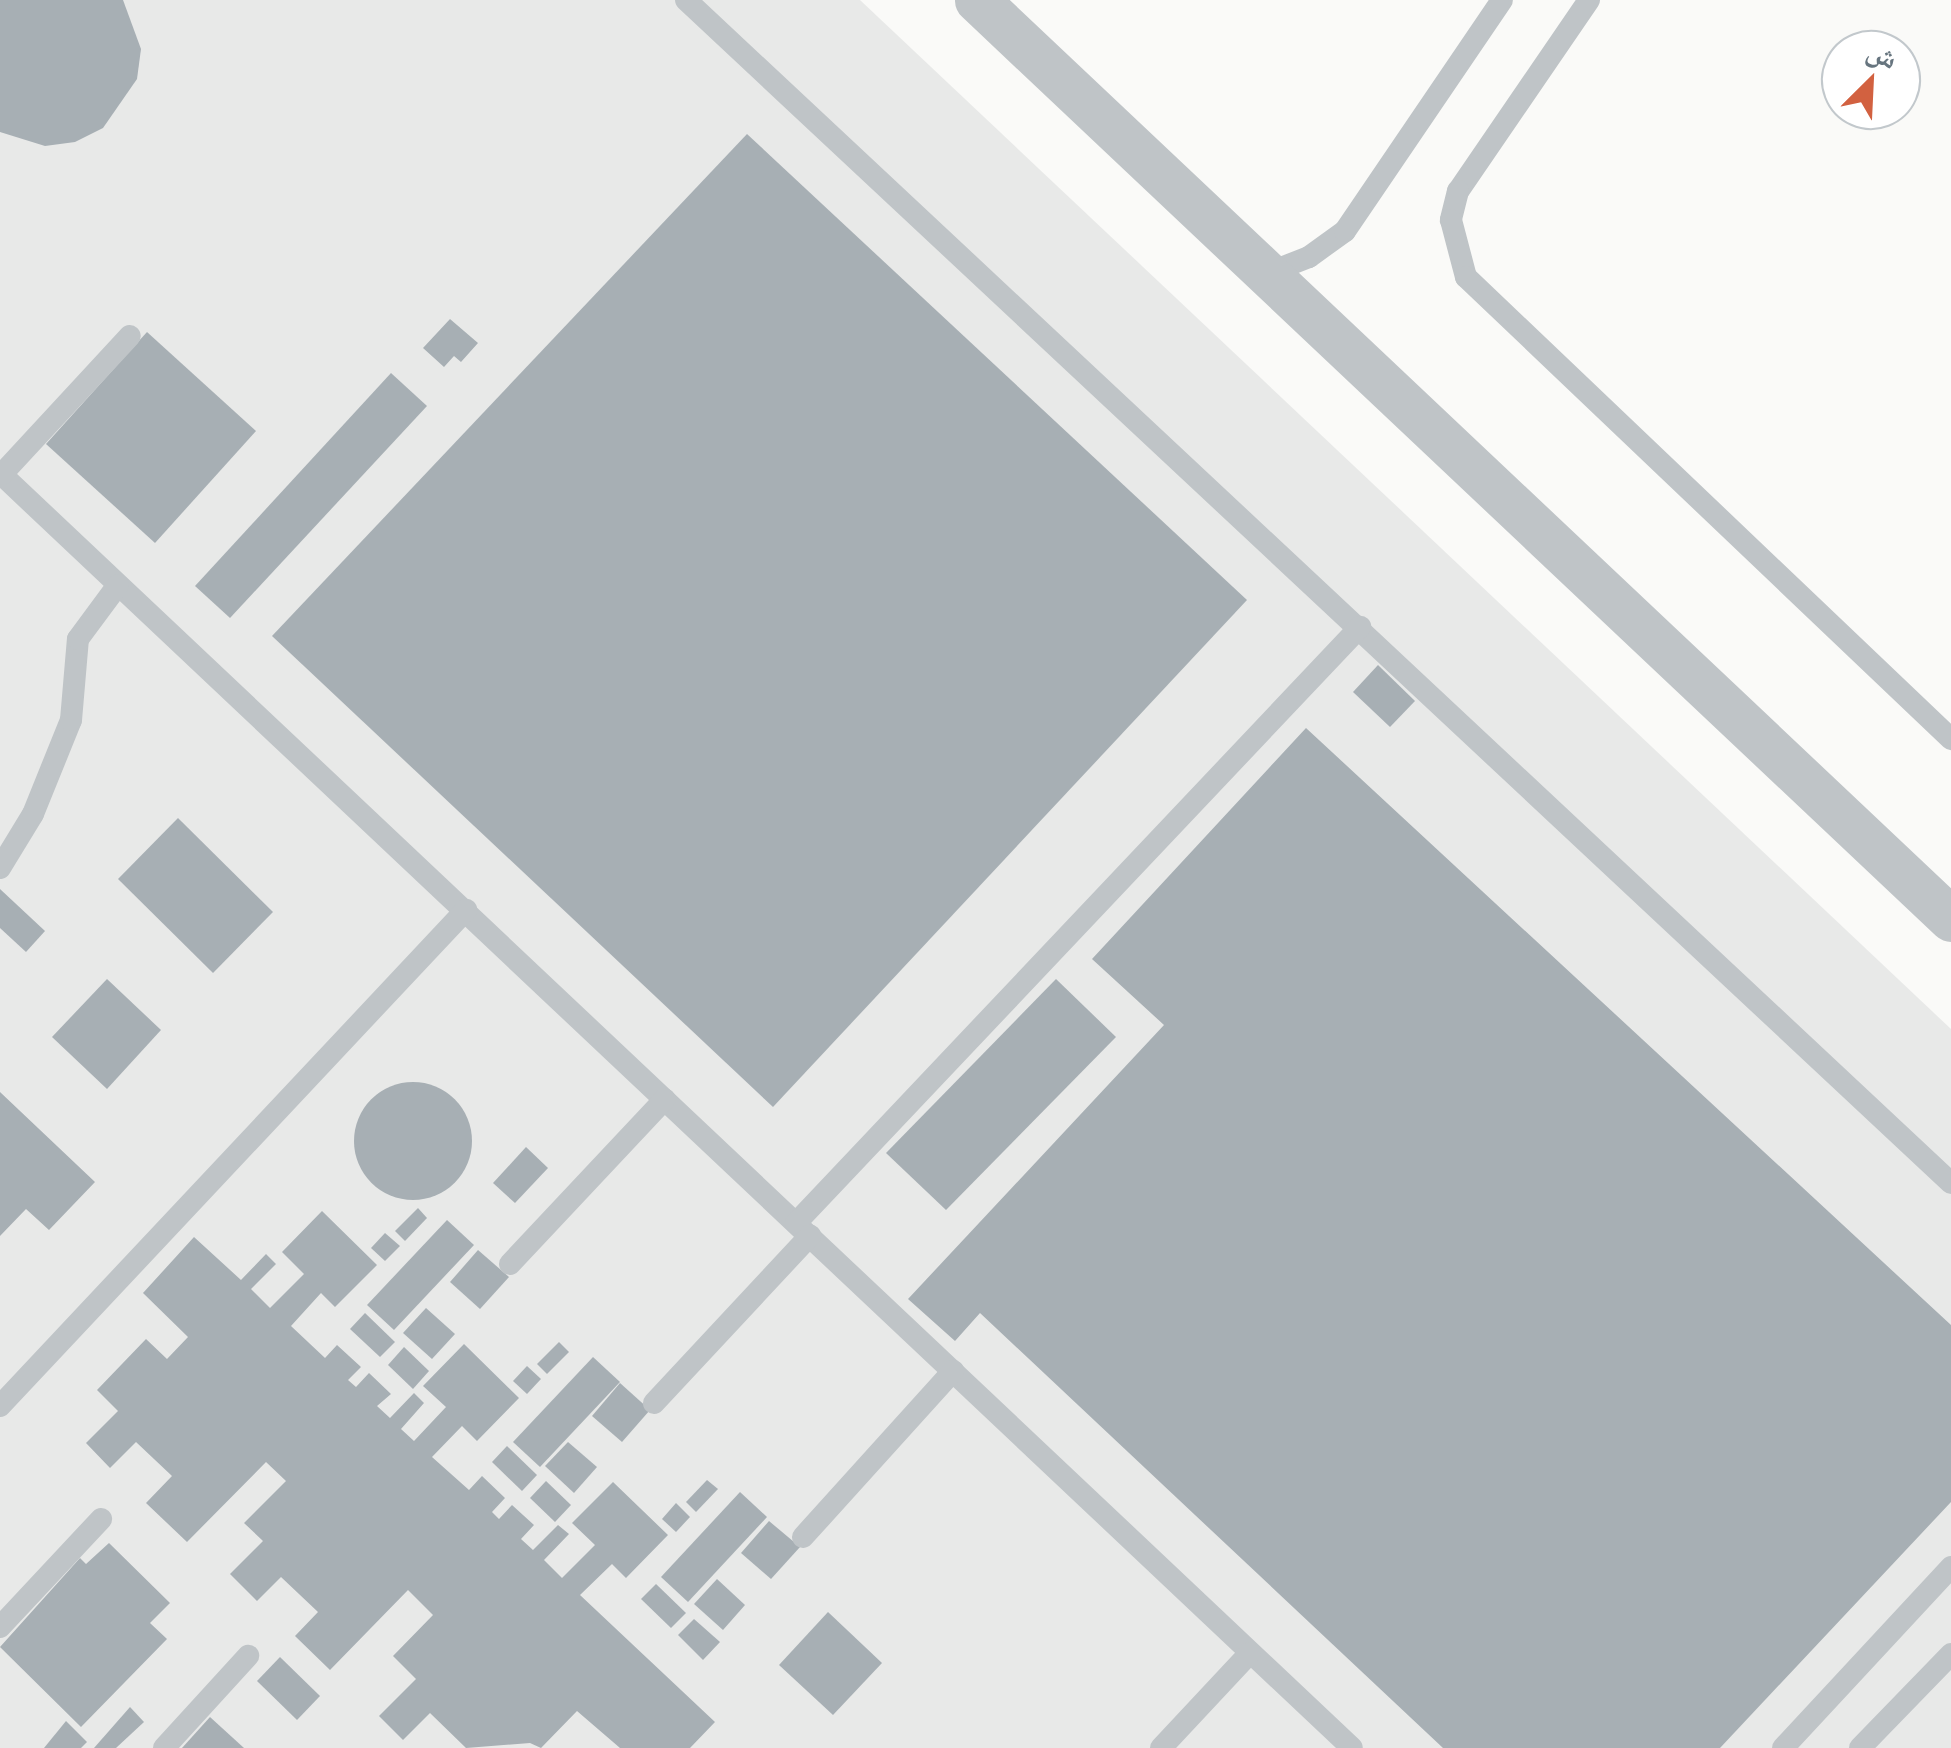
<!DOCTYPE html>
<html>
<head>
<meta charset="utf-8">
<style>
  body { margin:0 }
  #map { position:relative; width:1951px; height:1748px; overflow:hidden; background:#fafaf8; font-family:Cabin,"Noto Naskh Arabic",sans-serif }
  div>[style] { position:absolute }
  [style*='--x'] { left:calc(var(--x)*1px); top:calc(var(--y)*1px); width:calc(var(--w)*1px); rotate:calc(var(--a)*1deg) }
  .built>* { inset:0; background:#e8e9e8 }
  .building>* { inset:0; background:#a7afb4 }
  .round { border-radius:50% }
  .service>* { height:22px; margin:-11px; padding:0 11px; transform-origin:11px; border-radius:11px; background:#bfc4c7 }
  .minor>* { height:45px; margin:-22.5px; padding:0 22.5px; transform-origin:22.5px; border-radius:22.5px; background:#bfc4c7 }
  span { translate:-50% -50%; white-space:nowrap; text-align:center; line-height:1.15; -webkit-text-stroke:10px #fff; paint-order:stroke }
  .north { position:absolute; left:1821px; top:30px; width:100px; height:100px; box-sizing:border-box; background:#fff; border:2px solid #c2c8cc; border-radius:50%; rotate:24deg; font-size:28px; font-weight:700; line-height:40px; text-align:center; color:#67757f }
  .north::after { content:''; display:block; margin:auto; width:35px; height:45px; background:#d26140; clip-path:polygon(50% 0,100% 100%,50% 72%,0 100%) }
</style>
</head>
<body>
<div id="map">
  <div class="built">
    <i style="clip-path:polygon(0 0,860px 0,1951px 1029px,1951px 1748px,0 1748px)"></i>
  </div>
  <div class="building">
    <i style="clip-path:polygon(0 0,123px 0,141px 49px,137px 79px,103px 128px,75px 142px,45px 146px,0 132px)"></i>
    <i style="clip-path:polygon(747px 134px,1247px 600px,773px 1107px,272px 636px)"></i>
    <i style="clip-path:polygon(450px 319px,478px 343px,461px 362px,454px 356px,444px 367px,423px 348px)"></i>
    <i style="clip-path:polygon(147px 332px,256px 431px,155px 543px,46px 444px)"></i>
    <i style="clip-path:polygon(391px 373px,427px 406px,230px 618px,195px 586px)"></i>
    <i style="clip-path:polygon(1378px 665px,1415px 701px,1390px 727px,1353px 692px)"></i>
    <i style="clip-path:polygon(1306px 728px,1951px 1325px,1951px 1502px,1720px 1748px,1443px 1748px,980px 1313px,955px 1341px,908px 1299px,1164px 1025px,1092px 959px)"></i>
    <i style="clip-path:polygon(178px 818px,273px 912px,213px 973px,118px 879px)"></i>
    <i style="clip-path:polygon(0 889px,45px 931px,26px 952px,0 928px)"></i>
    <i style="clip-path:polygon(107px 979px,161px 1030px,107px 1089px,52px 1037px)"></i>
    <i style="clip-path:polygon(1056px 979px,1116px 1037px,946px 1210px,886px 1153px)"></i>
    <i class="round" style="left:354px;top:1082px;width:118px;height:118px"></i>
    <i style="clip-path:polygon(0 1092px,95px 1182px,49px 1230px,26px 1209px,0 1236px)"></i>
    <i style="clip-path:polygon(526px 1147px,548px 1168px,515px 1203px,493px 1183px)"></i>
    <i style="clip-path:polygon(418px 1208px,427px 1218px,405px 1241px,395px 1231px)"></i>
    <i style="clip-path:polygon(322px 1211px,377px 1265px,335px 1307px,321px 1293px,291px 1326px,325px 1358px,337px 1345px,361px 1367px,348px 1380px,356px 1387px,369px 1373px,391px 1394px,377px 1406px,390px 1418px,414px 1393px,424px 1403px,401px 1429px,414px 1441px,446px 1407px,423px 1386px,464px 1344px,519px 1398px,477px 1441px,462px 1426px,432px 1457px,469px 1490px,482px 1476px,505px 1498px,492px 1512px,499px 1519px,512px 1505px,534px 1525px,521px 1539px,533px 1550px,558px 1525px,569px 1534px,544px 1560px,562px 1578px,595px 1545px,572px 1523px,613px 1482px,668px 1535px,626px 1578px,612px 1564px,580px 1595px,715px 1722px,690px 1748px,620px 1748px,577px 1711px,541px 1748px,530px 1743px,466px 1748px,430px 1713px,403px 1740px,379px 1716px,416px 1679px,393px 1656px,433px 1615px,408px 1590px,330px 1670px,295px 1636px,318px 1612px,281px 1577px,257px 1601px,230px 1574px,263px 1541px,244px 1523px,286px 1481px,266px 1462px,187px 1542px,146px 1503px,172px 1476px,136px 1442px,110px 1468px,86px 1443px,118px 1411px,97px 1390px,146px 1339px,167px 1359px,188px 1337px,143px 1293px,194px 1237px,241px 1280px,266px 1254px,276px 1264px,251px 1289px,270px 1308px,304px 1274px,282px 1252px)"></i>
    <i style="clip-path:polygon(447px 1220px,474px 1245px,394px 1330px,367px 1305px)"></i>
    <i style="clip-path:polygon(385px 1233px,400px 1246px,385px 1261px,371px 1248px)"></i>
    <i style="clip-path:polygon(478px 1250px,509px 1277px,480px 1309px,450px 1282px)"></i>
    <i style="clip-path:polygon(426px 1308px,455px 1334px,432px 1359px,403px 1333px)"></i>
    <i style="clip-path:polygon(365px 1313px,395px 1342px,380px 1357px,350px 1329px)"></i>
    <i style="clip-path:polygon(559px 1342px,569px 1352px,547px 1374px,537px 1364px)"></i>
    <i style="clip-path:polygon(404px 1347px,429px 1371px,413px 1389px,388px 1365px)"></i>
    <i style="clip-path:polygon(593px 1357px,620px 1382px,540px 1467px,513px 1442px)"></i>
    <i style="clip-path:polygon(527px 1366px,541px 1379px,527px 1394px,513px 1381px)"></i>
    <i style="clip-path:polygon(620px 1383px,650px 1410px,622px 1442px,592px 1416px)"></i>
    <i style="clip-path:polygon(568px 1442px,597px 1467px,574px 1493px,545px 1466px)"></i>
    <i style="clip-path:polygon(507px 1446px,537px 1475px,522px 1491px,492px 1462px)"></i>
    <i style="clip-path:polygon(707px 1480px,718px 1489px,696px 1512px,686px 1502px)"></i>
    <i style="clip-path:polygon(546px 1481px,571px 1505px,555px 1522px,530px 1498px)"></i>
    <i style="clip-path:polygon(740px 1492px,767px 1517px,688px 1602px,661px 1577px)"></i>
    <i style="clip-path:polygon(676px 1503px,690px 1517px,676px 1532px,662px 1519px)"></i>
    <i style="clip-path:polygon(769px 1521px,800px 1547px,771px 1579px,741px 1553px)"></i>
    <i style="clip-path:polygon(109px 1543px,170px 1603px,150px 1623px,167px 1639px,81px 1727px,0 1647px,80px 1558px,86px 1564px)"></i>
    <i style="clip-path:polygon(717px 1579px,745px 1605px,723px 1630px,694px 1604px)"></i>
    <i style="clip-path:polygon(656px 1584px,686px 1613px,671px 1628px,641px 1599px)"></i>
    <i style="clip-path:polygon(828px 1612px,882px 1663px,833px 1715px,779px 1665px)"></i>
    <i style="clip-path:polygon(694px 1619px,720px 1642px,703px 1660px,678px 1635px)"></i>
    <i style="clip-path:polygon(280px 1657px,320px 1696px,297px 1720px,257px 1681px)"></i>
    <i style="clip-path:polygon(130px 1707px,144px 1722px,116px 1748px,94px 1748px)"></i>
    <i style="clip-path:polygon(210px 1717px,244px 1748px,182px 1748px)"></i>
    <i style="clip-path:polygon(66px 1721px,87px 1742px,81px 1748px,44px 1748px)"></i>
  </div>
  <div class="service">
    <i style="--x:686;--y:0;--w:1732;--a:43.08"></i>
    <i style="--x:1589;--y:0;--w:232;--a:124.4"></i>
    <i style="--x:1458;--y:191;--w:30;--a:104"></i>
    <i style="--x:1451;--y:220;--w:59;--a:75.3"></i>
    <i style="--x:1466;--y:277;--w:670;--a:43.61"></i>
    <i style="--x:1268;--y:273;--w:44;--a:-21.3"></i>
    <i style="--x:1309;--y:257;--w:44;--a:-35.8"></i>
    <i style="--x:1345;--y:231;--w:279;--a:-55.8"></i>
    <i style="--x:0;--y:473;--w:1858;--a:43.32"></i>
    <i style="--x:2;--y:474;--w:188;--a:-47.2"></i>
    <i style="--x:0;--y:868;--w:63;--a:-58.6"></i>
    <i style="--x:33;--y:814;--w:101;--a:-68"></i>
    <i style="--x:71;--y:720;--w:81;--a:-85.1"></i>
    <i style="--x:78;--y:639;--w:67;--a:-53.5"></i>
    <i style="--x:796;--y:1223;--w:821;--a:-46.58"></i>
    <i style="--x:510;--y:1264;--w:226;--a:-46.8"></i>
    <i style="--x:654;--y:1403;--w:229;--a:-47"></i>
    <i style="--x:0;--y:1406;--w:681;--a:-46.79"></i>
    <i style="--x:803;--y:1537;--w:224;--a:-47.9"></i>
    <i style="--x:0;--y:1627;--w:148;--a:-46.9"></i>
    <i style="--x:164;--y:1748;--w:125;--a:-47.6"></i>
    <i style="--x:1161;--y:1748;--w:130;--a:-46.9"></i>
    <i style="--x:1783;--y:1748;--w:247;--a:-47.1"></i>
    <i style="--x:1860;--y:1748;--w:131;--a:-45.9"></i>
  </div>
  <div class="minor">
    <i style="--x:977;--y:0;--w:1339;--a:43.34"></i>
  </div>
  <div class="north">ش</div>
</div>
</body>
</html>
